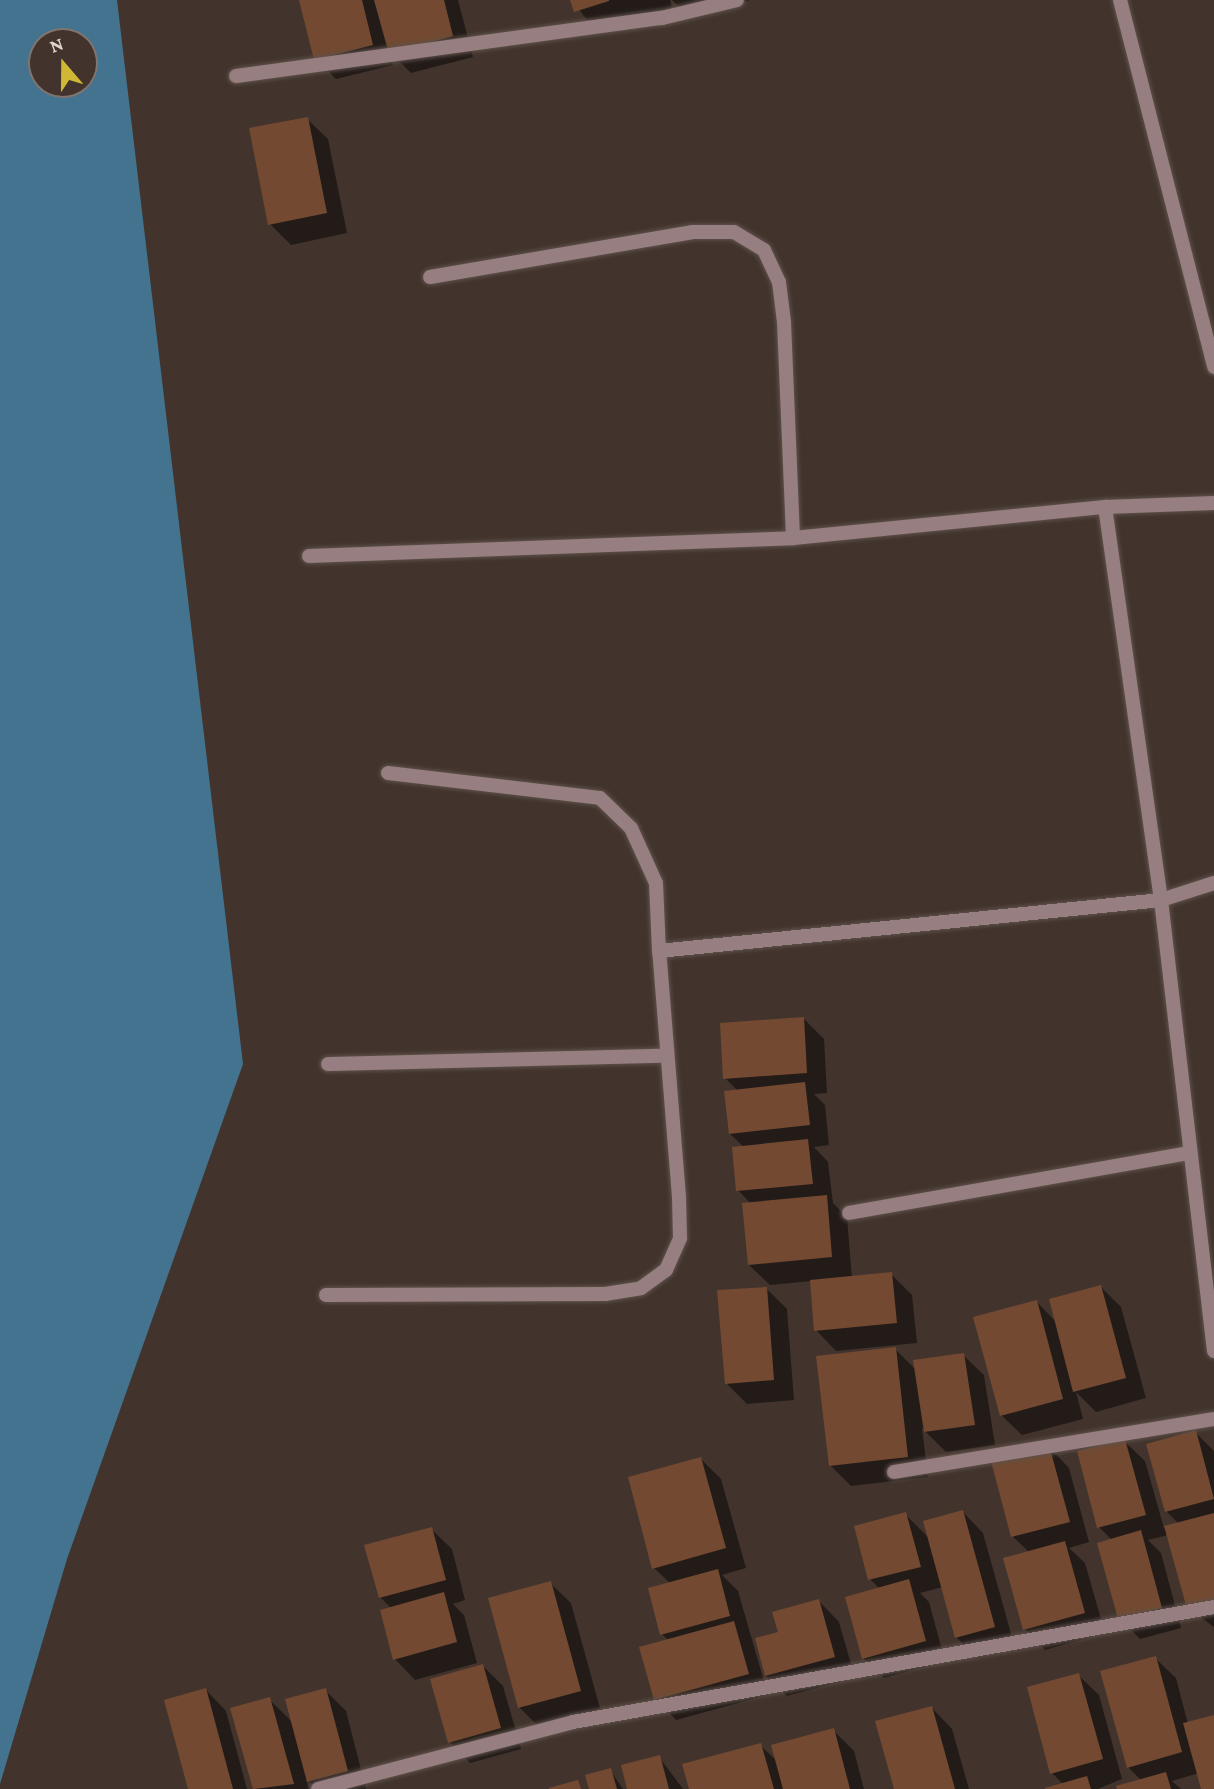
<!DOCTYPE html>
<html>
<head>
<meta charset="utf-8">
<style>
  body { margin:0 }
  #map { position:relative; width:1214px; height:1789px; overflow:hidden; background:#42342d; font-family:"Crimson Pro",serif }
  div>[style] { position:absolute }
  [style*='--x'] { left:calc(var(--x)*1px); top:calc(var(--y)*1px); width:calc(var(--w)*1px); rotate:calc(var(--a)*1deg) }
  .water>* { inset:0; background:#43738e }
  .shadow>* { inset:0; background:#0007 }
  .building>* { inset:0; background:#734a31 }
  .roads { filter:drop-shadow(0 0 2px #5e514a) drop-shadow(0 0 2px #5e514a) }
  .street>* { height:14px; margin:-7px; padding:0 7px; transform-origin:7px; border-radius:7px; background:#977e80 }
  span { translate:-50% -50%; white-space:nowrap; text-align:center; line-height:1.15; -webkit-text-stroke:5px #42342d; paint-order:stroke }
  .north { position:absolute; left:28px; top:28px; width:70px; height:70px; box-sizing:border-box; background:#42342d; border:2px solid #80746e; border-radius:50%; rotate:340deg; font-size:19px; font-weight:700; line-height:28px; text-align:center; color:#ddd5d0 }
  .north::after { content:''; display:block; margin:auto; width:24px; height:32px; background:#d1b736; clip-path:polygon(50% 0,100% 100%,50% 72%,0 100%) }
</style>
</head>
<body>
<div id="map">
  <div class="water">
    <i style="clip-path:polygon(evenodd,0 0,117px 0,243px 1064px,67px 1559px,0 1784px,0 0,42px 42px,84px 42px,84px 84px,42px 84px,42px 42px)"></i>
  </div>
  <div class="shadow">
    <i style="clip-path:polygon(301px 0,458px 0,473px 57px,411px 73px,389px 51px,393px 65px,336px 79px,316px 59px)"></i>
    <i style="clip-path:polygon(572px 0,670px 0,672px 7px,596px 32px)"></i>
    <i style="clip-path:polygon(672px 0,750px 0,690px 18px)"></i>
    <i style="clip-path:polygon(307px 119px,328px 139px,347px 233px,291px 245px,270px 224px)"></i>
    <i style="clip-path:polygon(803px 1018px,824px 1039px,827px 1093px,814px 1094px,825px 1105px,829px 1145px,814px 1147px,828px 1162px,833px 1203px,847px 1217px,852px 1278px,891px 1274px,912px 1295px,917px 1343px,836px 1351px,816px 1330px,812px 1281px,770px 1285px,749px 1265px,751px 1204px,738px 1190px,744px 1147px,730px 1134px,738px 1091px,725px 1078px)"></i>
    <i style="clip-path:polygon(1101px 1287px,1121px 1307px,1146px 1398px,1096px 1412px,1076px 1392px,1083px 1419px,1022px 1435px,1001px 1415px,1037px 1302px,1056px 1322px)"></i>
    <i style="clip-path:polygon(766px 1288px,787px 1309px,794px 1400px,747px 1404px,726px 1383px)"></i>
    <i style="clip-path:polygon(895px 1349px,917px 1371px,963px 1355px,984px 1375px,995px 1445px,946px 1452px,922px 1428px,928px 1477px,851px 1486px,830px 1465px)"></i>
    <i style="clip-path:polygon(1195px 1432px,1214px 1451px,1214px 1627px,1188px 1608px,1168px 1535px,1148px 1540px,1161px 1553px,1181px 1628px,1140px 1639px,1120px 1618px,1112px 1540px,1099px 1527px,1124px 1441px,1145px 1461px,1164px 1528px,1179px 1524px,1166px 1511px)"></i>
    <i style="clip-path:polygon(1049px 1447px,1069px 1468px,1089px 1542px,1069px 1548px,1085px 1563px,1105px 1633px,1045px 1650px,1025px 1629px,1029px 1552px,1013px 1537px)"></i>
    <i style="clip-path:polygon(701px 1459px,721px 1479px,746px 1568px,722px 1575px,738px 1591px,768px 1695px,676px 1720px,656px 1699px,669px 1641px,662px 1634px,670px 1583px,654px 1568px)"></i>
    <i style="clip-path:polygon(963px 1512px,983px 1533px,1015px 1648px,977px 1658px,956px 1637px,943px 1587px,920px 1593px,929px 1602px,945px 1661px,884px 1678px,863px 1658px,880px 1589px,870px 1579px,905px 1514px,929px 1538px)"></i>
    <i style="clip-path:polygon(431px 1529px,452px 1549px,465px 1600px,453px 1604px,464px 1615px,477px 1663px,415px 1680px,395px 1659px,392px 1609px,380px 1597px)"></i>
    <i style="clip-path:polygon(550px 1583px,571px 1603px,601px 1712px,540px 1728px,519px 1707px)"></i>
    <i style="clip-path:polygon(819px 1601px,839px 1622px,855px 1678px,787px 1696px,766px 1676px,780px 1633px)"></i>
    <i style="clip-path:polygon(1155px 1658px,1176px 1678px,1188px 1724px,1214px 1717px,1214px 1789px,1203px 1789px,1199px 1773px,1172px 1781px,1181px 1789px,1119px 1789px,1142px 1781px,1128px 1767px)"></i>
    <i style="clip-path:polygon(483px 1666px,503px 1686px,521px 1749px,470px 1763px,450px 1742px)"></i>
    <i style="clip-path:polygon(1078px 1675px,1099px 1695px,1122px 1779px,1098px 1789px,1049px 1789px,1064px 1785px,1052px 1773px)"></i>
    <i style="clip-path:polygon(206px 1690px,226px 1711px,247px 1789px,190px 1789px)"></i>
    <i style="clip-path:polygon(325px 1690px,346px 1711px,366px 1789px,317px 1789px,306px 1778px,309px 1789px,255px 1789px,232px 1709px,269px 1699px,293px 1723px)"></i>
    <i style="clip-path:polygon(932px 1708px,952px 1729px,969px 1789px,896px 1789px)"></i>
    <i style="clip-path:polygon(833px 1730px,854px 1751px,864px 1789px,691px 1789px,760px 1745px,777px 1761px)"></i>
    <i style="clip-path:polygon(659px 1757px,683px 1789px,629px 1789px)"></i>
    <i style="clip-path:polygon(610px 1770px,623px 1789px,591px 1789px)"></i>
  </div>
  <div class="building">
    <i style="clip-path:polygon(299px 0,362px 0,373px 45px,314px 60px)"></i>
    <i style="clip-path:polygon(374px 0,444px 0,453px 36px,389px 54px)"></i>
    <i style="clip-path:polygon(570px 0,609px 0,609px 1px,574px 12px)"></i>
    <i style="clip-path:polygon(308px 117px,327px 213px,268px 225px,249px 128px)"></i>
    <i style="clip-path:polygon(804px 1017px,807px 1073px,723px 1079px,720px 1023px)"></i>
    <i style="clip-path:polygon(805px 1082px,810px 1125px,729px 1134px,724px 1091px)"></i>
    <i style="clip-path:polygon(808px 1139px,813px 1184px,736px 1191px,732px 1147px)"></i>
    <i style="clip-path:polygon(827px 1195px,832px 1257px,748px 1265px,742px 1203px)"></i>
    <i style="clip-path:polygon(892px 1272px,897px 1323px,814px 1331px,810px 1280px)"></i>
    <i style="clip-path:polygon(1101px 1285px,1126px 1378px,1073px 1392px,1049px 1299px)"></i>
    <i style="clip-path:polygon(767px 1287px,774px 1380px,725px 1384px,717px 1290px)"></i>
    <i style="clip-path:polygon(1037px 1300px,1063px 1399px,1000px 1416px,973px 1317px)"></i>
    <i style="clip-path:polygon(896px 1347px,908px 1457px,829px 1466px,816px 1356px)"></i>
    <i style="clip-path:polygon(964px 1353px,975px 1425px,924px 1432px,913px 1360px)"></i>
    <i style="clip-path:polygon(1196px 1430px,1214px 1499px,1165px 1512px,1146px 1444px)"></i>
    <i style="clip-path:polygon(1125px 1439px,1146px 1515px,1097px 1528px,1077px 1451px)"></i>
    <i style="clip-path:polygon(1049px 1445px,1070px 1522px,1011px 1537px,991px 1461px)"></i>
    <i style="clip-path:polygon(701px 1457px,726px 1548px,652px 1569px,628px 1477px)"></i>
    <i style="clip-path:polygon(963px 1510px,995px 1627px,955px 1638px,923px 1521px)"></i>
    <i style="clip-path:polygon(906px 1512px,921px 1567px,868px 1580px,854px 1526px)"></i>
    <i style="clip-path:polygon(1214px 1513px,1214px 1601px,1187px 1609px,1164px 1526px)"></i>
    <i style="clip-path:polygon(432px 1527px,446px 1580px,379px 1598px,364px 1545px)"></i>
    <i style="clip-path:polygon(1141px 1530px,1162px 1608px,1118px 1619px,1097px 1543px)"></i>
    <i style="clip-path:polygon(1065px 1541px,1085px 1613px,1023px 1630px,1003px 1558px)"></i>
    <i style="clip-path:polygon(718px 1569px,730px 1616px,660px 1635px,648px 1588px)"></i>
    <i style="clip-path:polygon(909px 1579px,926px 1641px,862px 1659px,845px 1597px)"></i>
    <i style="clip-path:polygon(551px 1581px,581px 1691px,518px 1708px,488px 1598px)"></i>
    <i style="clip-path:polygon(444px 1592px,457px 1642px,393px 1660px,380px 1610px)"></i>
    <i style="clip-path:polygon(819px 1599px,835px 1657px,765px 1676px,755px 1638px,778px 1632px,772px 1612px)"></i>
    <i style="clip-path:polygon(734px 1621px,749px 1674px,654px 1700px,639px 1647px)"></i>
    <i style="clip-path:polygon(1156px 1656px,1182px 1752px,1127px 1768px,1100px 1671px)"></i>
    <i style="clip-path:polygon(483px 1664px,501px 1728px,448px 1743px,430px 1679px)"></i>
    <i style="clip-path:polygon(1079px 1673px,1103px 1759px,1050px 1774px,1027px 1687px)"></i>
    <i style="clip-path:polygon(206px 1688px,233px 1789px,188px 1789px,164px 1700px)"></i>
    <i style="clip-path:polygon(326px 1688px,348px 1771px,307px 1782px,285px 1699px)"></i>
    <i style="clip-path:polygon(270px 1697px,294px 1784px,253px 1789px,230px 1708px)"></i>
    <i style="clip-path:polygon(932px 1706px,955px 1789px,894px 1789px,875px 1721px)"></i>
    <i style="clip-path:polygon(1214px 1715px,1214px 1789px,1201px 1789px,1183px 1723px)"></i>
    <i style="clip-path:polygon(834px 1728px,850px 1789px,783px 1789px,771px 1745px)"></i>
    <i style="clip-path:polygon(761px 1743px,774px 1789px,689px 1789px,682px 1764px)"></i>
    <i style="clip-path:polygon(660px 1755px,669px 1789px,627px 1789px,621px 1765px)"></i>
    <i style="clip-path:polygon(611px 1768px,617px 1789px,589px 1789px,585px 1775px)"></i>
    <i style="clip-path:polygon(1166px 1772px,1171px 1789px,1117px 1789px,1116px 1786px)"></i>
    <i style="clip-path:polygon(1087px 1776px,1091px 1789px,1045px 1789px,1045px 1788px)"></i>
    <i style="clip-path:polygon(578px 1780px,581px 1789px,549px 1789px,549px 1788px)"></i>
  </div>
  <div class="roads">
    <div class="street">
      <i style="--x:1120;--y:0;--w:379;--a:75.6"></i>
      <i style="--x:236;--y:76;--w:430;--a:-7.8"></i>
      <i style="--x:662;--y:18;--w:77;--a:-13.5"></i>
      <i style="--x:430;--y:277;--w:267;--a:-9.7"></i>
      <i style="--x:693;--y:232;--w:41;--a:0"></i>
      <i style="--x:734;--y:232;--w:35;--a:31"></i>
      <i style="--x:764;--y:250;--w:35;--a:65"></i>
      <i style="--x:779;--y:282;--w:40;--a:82.9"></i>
      <i style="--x:784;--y:322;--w:216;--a:87.6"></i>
      <i style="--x:309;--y:556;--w:484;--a:-2.1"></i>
      <i style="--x:793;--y:538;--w:314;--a:-5.7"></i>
      <i style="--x:388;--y:773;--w:213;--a:6.7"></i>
      <i style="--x:600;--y:798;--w:43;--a:44.1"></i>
      <i style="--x:631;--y:828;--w:60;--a:65.6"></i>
      <i style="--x:656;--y:883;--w:68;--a:87.5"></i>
      <i style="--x:659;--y:951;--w:505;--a:-5.8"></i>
      <i style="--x:1161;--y:900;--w:397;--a:-98.1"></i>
      <i style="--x:1105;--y:507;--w:109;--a:-2.1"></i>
      <i style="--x:1214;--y:883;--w:56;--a:162.2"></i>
      <i style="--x:1161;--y:900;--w:454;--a:83.3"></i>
      <i style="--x:328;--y:1064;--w:336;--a:-1.4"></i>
      <i style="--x:849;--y:1213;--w:346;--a:-10"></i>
      <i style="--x:326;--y:1295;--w:279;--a:-0.2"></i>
      <i style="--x:605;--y:1294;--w:36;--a:-9"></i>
      <i style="--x:641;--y:1288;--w:31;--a:-36"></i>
      <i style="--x:666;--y:1270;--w:35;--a:-66"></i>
      <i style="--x:680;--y:1238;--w:41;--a:-91.4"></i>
      <i style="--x:679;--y:1197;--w:247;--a:-94.6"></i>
      <i style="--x:894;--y:1472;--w:324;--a:-9.4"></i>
      <i style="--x:318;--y:1789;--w:264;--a:-14.7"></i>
      <i style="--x:573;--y:1722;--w:651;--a:-10.17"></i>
    </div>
  </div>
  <div class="north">N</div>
</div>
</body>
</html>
